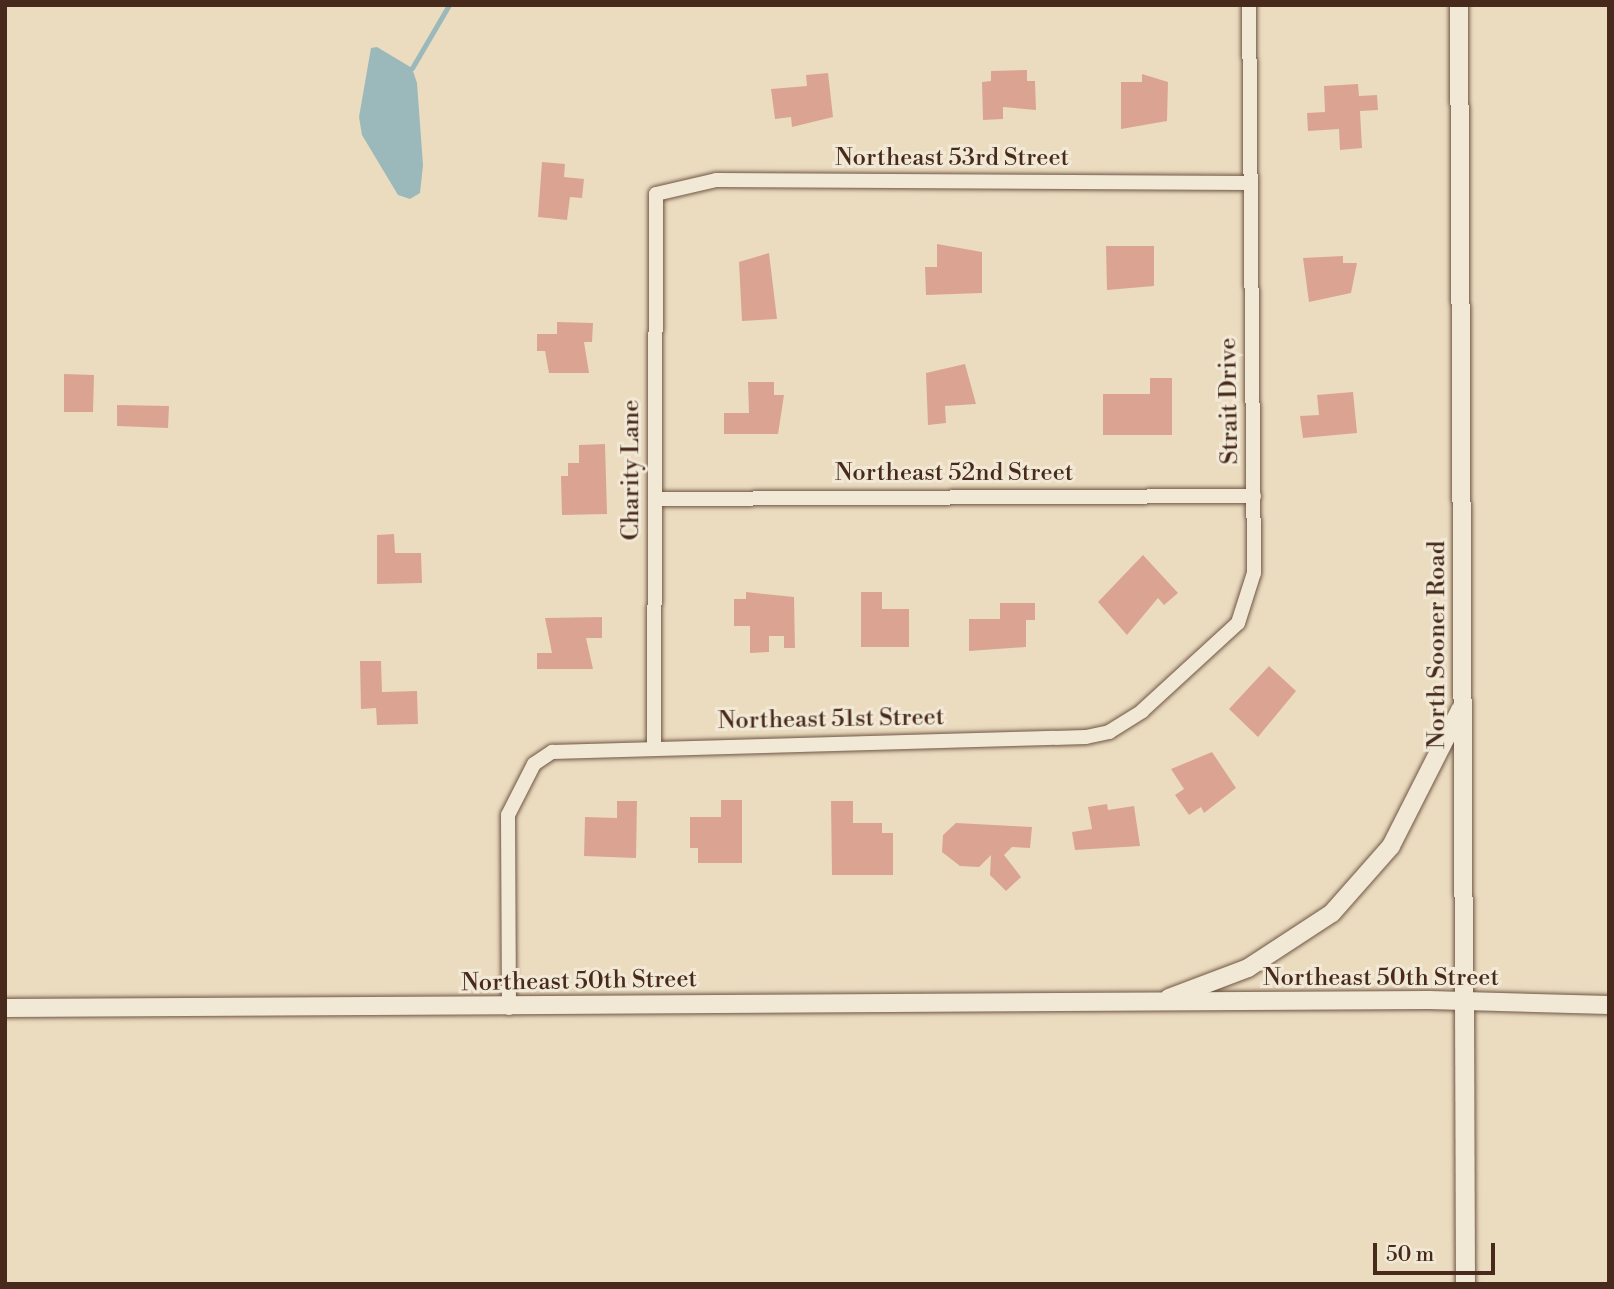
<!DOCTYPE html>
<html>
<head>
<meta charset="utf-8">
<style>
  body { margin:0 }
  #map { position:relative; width:1614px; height:1289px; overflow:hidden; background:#ebdcc0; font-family:"Libre Bodoni",serif }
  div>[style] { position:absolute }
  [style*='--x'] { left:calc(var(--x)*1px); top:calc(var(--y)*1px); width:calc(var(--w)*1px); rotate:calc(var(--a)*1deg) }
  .water>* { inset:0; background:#9bb9bb }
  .stream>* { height:5px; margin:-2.5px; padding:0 2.5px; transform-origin:2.5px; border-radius:2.5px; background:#9bb9bb }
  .building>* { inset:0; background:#dba492 }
  .roads { filter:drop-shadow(0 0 2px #705644) drop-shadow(0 0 2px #705644) }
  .minor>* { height:14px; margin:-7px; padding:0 7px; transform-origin:7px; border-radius:7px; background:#f2e8d6 }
  .tertiary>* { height:18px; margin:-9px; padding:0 9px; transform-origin:9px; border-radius:9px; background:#f2e8d6 }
  .secondary>* { height:19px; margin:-9.5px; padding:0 9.5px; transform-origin:9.5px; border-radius:9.5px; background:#f2e8d6 }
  span { translate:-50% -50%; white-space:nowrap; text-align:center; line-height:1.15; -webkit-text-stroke:6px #f2e8d6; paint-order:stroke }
  .street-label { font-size:24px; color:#472a1b }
  .frame { position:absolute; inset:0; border:7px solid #472a1b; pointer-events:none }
  .scale { position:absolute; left:1373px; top:1243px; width:122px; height:32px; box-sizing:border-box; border:4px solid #472a1b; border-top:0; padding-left:9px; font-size:21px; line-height:24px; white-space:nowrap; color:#472a1b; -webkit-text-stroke:5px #f2e8d6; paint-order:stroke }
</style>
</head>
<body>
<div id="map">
  <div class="water">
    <i style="clip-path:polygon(377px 47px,412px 68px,417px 83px,423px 165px,420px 193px,410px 199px,398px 195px,362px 135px,359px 117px,371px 48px)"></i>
  </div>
  <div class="stream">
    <i style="--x:412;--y:68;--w:73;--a:-59.6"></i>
  </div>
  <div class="building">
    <i style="clip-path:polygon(1027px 70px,1027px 81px,1035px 81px,1036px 110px,1003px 107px,1003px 119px,983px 120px,982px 82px,991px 81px,991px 71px)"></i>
    <i style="clip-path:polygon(828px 73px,833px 117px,792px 127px,791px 117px,775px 119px,771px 89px,807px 86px,806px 75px)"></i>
    <i style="clip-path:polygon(1142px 74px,1168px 82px,1167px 121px,1121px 129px,1121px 82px,1142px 82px)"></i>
    <i style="clip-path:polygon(1358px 84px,1359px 96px,1377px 95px,1378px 110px,1360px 111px,1362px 148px,1340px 150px,1339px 129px,1308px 131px,1307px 113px,1325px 112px,1324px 86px)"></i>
    <i style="clip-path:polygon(542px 162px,565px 164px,564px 177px,584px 179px,582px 198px,570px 197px,567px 220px,538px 217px)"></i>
    <i style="clip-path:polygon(937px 244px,982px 252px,982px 293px,926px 295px,925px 267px,937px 267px)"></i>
    <i style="clip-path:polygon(1106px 246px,1154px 246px,1154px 286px,1107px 290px)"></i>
    <i style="clip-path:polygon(769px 253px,777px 319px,742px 321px,739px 262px)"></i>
    <i style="clip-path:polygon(1343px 256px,1343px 263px,1357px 263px,1351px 293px,1309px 302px,1303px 258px)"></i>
    <i style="clip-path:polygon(557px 322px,593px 323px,592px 342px,584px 342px,589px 373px,549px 373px,545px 351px,537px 351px,537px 334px,557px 334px)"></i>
    <i style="clip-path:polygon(965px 364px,976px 404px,945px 406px,946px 423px,928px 425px,926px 373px)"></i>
    <i style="clip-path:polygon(64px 374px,94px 375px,93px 412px,64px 412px)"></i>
    <i style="clip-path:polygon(1150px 378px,1172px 378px,1172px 435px,1103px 435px,1103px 394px,1150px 394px)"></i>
    <i style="clip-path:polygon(748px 382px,774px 382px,774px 395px,784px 395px,778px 434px,724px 434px,724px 413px,749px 413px)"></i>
    <i style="clip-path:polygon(1353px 392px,1357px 433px,1303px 438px,1300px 416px,1319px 415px,1317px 395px)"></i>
    <i style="clip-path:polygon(117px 405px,169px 406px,168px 428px,117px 426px)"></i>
    <i style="clip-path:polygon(605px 444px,607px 514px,562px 515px,561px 476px,568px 476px,568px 463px,579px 463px,579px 445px)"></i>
    <i style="clip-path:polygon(394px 534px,395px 553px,421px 553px,422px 583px,377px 584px,377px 535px)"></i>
    <i style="clip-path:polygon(1143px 555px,1178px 593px,1164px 605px,1158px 598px,1127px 635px,1098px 602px)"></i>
    <i style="clip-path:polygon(746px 592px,794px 597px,795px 648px,784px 648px,784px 636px,769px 636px,769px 652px,750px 653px,750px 626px,734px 626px,734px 599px,746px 599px)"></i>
    <i style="clip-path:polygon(861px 592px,882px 592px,882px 609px,909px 609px,909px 647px,861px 647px)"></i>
    <i style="clip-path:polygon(1000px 603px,1035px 603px,1035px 620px,1026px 620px,1026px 647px,969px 651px,969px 619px,1000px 619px)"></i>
    <i style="clip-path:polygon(602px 617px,602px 638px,586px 638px,593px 669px,537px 669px,537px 653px,552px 653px,545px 618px)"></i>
    <i style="clip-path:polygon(360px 661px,381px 661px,382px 692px,417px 691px,418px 724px,377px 725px,376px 708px,361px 709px)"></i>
    <i style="clip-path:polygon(1269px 666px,1296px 691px,1258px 737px,1229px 709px)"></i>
    <i style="clip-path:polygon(1212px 752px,1236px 788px,1204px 813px,1201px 807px,1189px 815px,1175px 795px,1184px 789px,1171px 769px)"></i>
    <i style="clip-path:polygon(721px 800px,742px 800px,742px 863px,698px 863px,698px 848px,690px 848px,690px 817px,721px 817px)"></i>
    <i style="clip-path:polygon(617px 801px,637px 801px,636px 858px,584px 856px,585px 817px,617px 818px)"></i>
    <i style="clip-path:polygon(831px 801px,853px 801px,853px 823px,882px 823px,882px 833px,893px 833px,893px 875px,832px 875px)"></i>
    <i style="clip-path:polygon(1107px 804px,1108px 810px,1134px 806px,1140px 846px,1075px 850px,1072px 832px,1092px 829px,1088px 807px)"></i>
    <i style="clip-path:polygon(956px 823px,1032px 827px,1030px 848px,1012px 847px,1004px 855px,1021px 877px,1006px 891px,990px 875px,991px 855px,979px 867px,960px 866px,942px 852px,943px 835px)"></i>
  </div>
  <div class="roads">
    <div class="minor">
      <i style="--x:655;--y:499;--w:599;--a:-0.29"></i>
      <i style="--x:654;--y:746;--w:552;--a:-89.79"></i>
      <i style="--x:656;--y:194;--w:62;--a:-13.1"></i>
      <i style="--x:716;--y:180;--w:534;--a:0.32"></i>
      <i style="--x:509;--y:1008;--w:193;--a:-90.3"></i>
      <i style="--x:508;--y:815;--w:57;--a:-63"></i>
      <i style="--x:534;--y:764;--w:22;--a:-34"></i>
      <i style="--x:552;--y:752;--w:534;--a:-1.61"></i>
      <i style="--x:1086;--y:737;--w:24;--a:-12"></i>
      <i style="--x:1109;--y:732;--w:39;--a:-32"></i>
      <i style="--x:1142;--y:711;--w:130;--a:-42.5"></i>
      <i style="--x:1238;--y:623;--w:52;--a:-72.3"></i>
      <i style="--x:1254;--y:573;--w:568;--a:-90.5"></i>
    </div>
    <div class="tertiary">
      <i style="--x:1459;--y:5;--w:996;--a:89.71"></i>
      <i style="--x:1169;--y:998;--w:85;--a:-20.8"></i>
      <i style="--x:1248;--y:968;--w:100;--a:-33.2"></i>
      <i style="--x:1332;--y:913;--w:89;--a:-48.6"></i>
      <i style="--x:1391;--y:846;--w:153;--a:-63.1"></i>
      <i style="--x:5;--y:1008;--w:1424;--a:-0.32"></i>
      <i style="--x:1429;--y:1000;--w:180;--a:1.6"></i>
    </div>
    <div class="secondary">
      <i style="--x:1464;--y:1001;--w:283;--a:89.8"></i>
    </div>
  </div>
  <div class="street-label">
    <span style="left:952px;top:159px">Northeast 53rd Street</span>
    <span style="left:1230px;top:401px;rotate:-91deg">Strait Drive</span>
    <span style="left:632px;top:470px;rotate:-90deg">Charity Lane</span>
    <span style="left:954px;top:474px">Northeast 52nd Street</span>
    <span style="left:1438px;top:645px;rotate:-90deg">North Sooner Road</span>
    <span style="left:831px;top:720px;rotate:-1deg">Northeast 51st Street</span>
    <span style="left:1381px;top:979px">Northeast 50th Street</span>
    <span style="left:579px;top:982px;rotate:-1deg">Northeast 50th Street</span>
  </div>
  <div class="frame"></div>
  <div class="scale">50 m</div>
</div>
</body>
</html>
